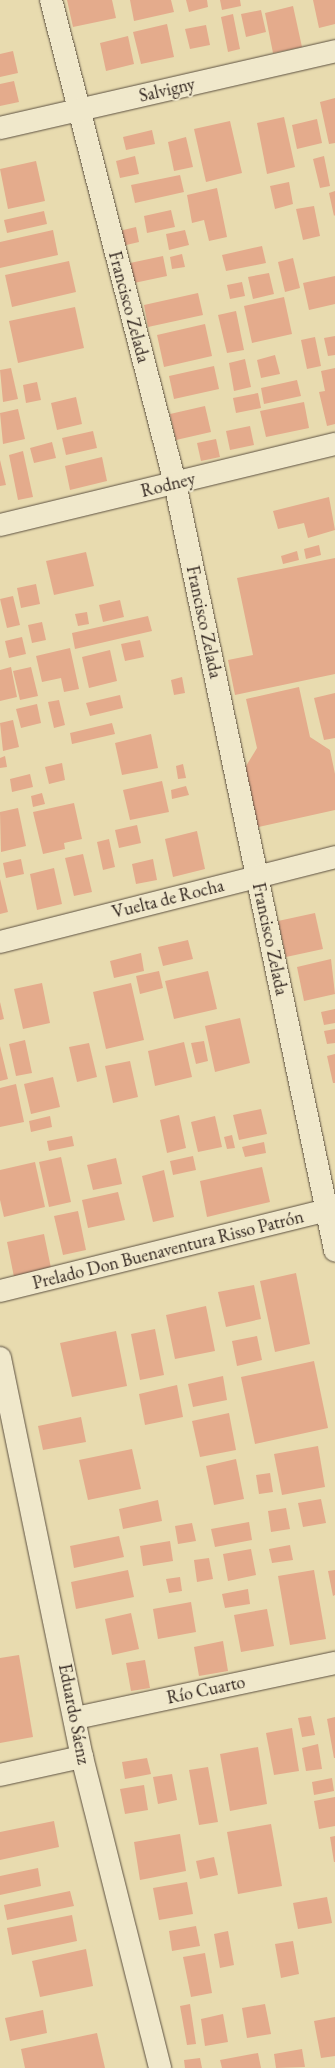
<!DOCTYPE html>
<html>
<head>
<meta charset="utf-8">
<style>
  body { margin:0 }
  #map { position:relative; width:335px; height:2068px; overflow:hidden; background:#e8dbaf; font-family:"EB Garamond",serif }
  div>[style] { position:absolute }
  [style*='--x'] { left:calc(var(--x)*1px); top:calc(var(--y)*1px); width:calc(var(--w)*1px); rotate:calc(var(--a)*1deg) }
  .building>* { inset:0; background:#e4ab8c }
  .roads { filter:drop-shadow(0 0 1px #5e5242) drop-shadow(0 0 1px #5e5242) }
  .minor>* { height:22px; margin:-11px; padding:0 11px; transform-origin:11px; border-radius:11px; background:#f0e8cb }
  span { translate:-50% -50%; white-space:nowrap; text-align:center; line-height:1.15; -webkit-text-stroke:4px #f0e8cb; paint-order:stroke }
  .street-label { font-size:18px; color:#30241e }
</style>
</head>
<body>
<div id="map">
  <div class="building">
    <i style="clip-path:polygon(67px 0,112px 0,116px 18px,73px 27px)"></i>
    <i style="clip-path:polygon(130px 0,171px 0,174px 12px,134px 21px)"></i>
    <i style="clip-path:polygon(186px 0,207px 0,208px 7px,189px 12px)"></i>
    <i style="clip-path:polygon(220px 0,240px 0,241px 6px,222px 10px)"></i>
    <i style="clip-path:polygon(313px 0,335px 0,335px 24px,319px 28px)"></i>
    <i style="clip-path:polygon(293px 6px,302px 47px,273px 53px,265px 13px)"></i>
    <i style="clip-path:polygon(261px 10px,266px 32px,246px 37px,241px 14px)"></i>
    <i style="clip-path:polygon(233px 14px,240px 49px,228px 52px,221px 17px)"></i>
    <i style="clip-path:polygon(167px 24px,174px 57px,141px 64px,133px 32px)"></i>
    <i style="clip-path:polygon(206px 25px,210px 45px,190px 49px,185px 29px)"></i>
    <i style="clip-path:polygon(128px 36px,134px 64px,106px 71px,100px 43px)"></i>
    <i style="clip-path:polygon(13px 51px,18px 73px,0 77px,0 54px)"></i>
    <i style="clip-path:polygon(14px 81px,19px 102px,0 106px,0 84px)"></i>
    <i style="clip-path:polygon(335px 98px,335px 143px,329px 144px,320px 102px)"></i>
    <i style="clip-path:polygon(284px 117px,295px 167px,267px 174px,257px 123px)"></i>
    <i style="clip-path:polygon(317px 119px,322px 143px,297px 149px,292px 125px)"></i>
    <i style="clip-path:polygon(230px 121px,242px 173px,206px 182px,194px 129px)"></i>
    <i style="clip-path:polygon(152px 130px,155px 144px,126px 150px,123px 137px)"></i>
    <i style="clip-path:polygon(186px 137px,193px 167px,174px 171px,168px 142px)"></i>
    <i style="clip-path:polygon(135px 156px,139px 174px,120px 178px,116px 161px)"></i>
    <i style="clip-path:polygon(324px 156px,330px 186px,320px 188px,313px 159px)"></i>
    <i style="clip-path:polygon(36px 161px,45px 201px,8px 209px,0 169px)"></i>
    <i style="clip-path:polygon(180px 175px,184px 192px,135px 203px,131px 185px)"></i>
    <i style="clip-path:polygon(289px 182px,293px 204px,275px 209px,270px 186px)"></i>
    <i style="clip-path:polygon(217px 188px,227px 237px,209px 241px,204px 220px,192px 223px,187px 195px)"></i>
    <i style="clip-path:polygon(335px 191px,335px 215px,334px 216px,329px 193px)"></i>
    <i style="clip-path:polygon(314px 206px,320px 236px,303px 240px,296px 209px)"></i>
    <i style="clip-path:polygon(171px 210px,175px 227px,147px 233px,144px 216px)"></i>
    <i style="clip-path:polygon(44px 211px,47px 224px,7px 233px,4px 220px)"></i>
    <i style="clip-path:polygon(136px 227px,139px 242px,122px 246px,119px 231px)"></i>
    <i style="clip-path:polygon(53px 230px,58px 255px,0 268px,0 242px)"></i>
    <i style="clip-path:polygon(185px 230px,189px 245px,169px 250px,166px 234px)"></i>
    <i style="clip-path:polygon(262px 246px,266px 263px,226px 271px,222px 255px)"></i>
    <i style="clip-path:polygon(182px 254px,185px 267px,172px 269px,170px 257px)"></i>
    <i style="clip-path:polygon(163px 256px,167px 276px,134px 283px,130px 263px)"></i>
    <i style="clip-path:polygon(293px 258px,300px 288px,285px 292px,278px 262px)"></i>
    <i style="clip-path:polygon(69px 261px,76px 292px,12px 307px,5px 275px)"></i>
    <i style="clip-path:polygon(269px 273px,274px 294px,253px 299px,248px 277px)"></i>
    <i style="clip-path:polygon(335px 276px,335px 304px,309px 310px,303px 283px)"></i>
    <i style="clip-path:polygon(242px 282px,245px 296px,230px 299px,227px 285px)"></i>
    <i style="clip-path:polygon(198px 293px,203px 315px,148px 327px,144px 305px)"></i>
    <i style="clip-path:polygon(284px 297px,292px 334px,252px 343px,244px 306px)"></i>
    <i style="clip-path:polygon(75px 307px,84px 348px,18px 363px,9px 321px)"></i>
    <i style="clip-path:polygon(236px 311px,244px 350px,227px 353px,218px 315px)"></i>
    <i style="clip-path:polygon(205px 324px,212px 356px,164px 367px,157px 335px)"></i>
    <i style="clip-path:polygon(335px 336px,335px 355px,328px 356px,324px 338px)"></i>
    <i style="clip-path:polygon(315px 337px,321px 366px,307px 369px,301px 340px)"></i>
    <i style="clip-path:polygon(275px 355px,280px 374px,261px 378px,257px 360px)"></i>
    <i style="clip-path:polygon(245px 359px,251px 387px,234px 391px,229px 363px)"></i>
    <i style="clip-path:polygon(214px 366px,219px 389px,174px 399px,169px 376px)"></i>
    <i style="clip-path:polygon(11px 368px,18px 399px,3px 402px,0 370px)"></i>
    <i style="clip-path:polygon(335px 368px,335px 424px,327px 426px,319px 392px,325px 391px,321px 371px)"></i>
    <i style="clip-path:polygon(297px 380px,301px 396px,264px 404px,261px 388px)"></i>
    <i style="clip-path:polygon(37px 382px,41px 400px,26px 403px,23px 385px)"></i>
    <i style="clip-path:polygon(258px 393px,261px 408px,236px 413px,233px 398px)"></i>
    <i style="clip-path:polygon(76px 397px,82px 424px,57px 430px,51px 403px)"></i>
    <i style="clip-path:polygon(304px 402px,309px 428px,266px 437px,260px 411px)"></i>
    <i style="clip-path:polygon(205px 406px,211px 432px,176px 440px,170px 414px)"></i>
    <i style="clip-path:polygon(18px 409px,25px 439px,3px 444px,0 413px)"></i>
    <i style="clip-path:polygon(250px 426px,254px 445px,230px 450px,226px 431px)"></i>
    <i style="clip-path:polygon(93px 431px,97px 448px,66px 455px,62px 438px)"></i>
    <i style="clip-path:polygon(216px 439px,220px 457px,201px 461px,197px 443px)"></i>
    <i style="clip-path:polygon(52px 442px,56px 458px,34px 463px,30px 448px)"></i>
    <i style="clip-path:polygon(23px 451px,33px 497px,18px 500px,9px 455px)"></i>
    <i style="clip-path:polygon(102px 457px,107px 481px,70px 490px,65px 466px)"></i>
    <i style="clip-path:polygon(0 460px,6px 485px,0 486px)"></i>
    <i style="clip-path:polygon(329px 497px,335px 530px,308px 538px,304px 523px,278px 529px,273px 511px)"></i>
    <i style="clip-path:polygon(319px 545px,321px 555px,306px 559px,304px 549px)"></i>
    <i style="clip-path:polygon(297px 551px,299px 560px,283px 564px,281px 556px)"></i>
    <i style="clip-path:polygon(86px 552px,94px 586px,54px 595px,46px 561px)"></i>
    <i style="clip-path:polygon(335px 558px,335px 674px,235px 695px,228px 660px,253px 655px,237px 578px)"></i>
    <i style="clip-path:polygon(36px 584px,40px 604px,21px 608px,17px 588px)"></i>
    <i style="clip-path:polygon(13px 596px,20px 625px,7px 628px,0 599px)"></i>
    <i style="clip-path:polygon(120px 600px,124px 617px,103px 622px,99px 605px)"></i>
    <i style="clip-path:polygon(87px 612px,89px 624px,78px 626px,75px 614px)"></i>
    <i style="clip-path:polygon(148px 616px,152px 631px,75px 649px,72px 633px)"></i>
    <i style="clip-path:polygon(42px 622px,46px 640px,32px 643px,28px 625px)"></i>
    <i style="clip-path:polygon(22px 637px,26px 654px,9px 658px,5px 641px)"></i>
    <i style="clip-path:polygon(140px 640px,144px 657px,125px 661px,121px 644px)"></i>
    <i style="clip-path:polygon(70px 648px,79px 689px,64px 692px,61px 678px,42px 682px,36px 656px)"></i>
    <i style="clip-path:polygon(110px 650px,117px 681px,89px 688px,82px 657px)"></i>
    <i style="clip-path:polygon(11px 667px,17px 697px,0 701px,0 670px)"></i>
    <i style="clip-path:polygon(31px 667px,38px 696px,20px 700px,13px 671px)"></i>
    <i style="clip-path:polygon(182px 677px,185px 693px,174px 695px,171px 680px)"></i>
    <i style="clip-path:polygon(299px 687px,310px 737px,330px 750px,335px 774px,335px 810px,254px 828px,243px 771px,257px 748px,246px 699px)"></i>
    <i style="clip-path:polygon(335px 693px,335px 738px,324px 740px,314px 698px)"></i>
    <i style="clip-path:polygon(120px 695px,123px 708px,90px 716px,86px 703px)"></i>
    <i style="clip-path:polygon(59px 700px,65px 725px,54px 728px,48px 702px)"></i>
    <i style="clip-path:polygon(37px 704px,41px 723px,21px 728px,16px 709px)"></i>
    <i style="clip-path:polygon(13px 720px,19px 747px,3px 751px,0 723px)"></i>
    <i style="clip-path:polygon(112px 723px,115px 734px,72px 744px,70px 733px)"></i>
    <i style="clip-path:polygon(151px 734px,158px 768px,122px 775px,115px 743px)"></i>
    <i style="clip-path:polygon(5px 756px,7px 767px,0 768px,0 758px)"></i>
    <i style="clip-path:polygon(62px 763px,65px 780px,49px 784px,45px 767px)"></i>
    <i style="clip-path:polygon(183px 764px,186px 778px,178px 779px,176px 766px)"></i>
    <i style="clip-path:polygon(30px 774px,33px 787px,12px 792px,10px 779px)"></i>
    <i style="clip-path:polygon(162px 781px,169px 812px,130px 820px,123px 790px)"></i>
    <i style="clip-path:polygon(186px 786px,189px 795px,172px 799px,171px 790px)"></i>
    <i style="clip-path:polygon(42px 793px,45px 804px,33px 807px,31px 796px)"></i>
    <i style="clip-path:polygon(74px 803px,82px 839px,64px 843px,65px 849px,43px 854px,33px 812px)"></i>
    <i style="clip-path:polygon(18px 808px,26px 846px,1px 852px,0 812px)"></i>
    <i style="clip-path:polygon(137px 825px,141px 843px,119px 848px,115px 830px)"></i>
    <i style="clip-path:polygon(197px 831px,205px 869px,173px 877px,165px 839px)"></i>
    <i style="clip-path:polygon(109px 839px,115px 867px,103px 870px,97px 842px)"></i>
    <i style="clip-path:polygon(83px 854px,92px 892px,74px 896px,65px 858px)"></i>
    <i style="clip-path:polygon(21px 859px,24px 874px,6px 878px,3px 863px)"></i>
    <i style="clip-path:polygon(153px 859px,157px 880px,136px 884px,132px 864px)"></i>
    <i style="clip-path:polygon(54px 868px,62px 904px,37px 910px,30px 874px)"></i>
    <i style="clip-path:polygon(0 879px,8px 912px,0 914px)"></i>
    <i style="clip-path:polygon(315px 913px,323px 949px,286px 957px,278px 921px)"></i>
    <i style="clip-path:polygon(188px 940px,193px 959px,163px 966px,158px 947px)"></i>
    <i style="clip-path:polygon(141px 953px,144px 971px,114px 978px,110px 961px)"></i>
    <i style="clip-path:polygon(331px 959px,335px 994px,304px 1001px,297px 967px)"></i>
    <i style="clip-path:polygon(159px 971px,163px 988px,140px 994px,136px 976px)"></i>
    <i style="clip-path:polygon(208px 971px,217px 1009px,174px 1019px,165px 981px)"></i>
    <i style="clip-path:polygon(42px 983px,50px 1023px,23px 1029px,14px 989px)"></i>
    <i style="clip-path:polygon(131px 983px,144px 1040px,106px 1049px,93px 992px)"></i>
    <i style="clip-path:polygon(0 1002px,4px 1019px,0 1020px)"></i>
    <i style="clip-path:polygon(335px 1009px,335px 1023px,324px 1025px,321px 1012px)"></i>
    <i style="clip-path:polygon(240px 1018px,250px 1063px,215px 1072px,205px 1026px)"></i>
    <i style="clip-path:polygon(335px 1029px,335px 1043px,327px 1044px,324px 1031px)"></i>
    <i style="clip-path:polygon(25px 1040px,32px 1073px,16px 1076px,9px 1044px)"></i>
    <i style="clip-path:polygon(204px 1041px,208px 1061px,196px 1064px,191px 1043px)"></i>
    <i style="clip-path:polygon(184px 1042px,192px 1077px,155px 1086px,148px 1051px)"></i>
    <i style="clip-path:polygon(89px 1043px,97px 1077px,77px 1082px,69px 1047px)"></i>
    <i style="clip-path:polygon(0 1046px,8px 1079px,0 1081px)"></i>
    <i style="clip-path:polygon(335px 1054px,335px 1083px,333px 1083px,327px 1056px)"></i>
    <i style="clip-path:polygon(130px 1061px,138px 1097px,113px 1103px,105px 1066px)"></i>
    <i style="clip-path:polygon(53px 1077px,60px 1107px,31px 1114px,24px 1084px)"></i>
    <i style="clip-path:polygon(16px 1084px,24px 1122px,0 1127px,0 1088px)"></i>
    <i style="clip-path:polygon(261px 1109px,267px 1134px,239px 1140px,233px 1115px)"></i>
    <i style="clip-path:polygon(179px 1115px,186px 1148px,167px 1153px,160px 1120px)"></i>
    <i style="clip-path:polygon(50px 1116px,52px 1127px,31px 1132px,29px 1121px)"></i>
    <i style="clip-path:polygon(215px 1116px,222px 1147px,198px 1152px,191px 1122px)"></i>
    <i style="clip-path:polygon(232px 1135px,235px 1148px,227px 1149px,224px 1137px)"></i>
    <i style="clip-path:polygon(72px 1136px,74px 1146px,49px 1151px,47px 1141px)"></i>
    <i style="clip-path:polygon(264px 1142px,266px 1153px,245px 1157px,242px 1147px)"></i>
    <i style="clip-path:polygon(193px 1156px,196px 1170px,173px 1175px,170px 1161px)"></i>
    <i style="clip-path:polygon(61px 1157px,71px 1202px,49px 1207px,39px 1162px)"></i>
    <i style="clip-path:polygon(116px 1158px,122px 1184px,93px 1190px,87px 1165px)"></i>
    <i style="clip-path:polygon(35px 1162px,45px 1207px,4px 1217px,0 1200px,0 1170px)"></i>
    <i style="clip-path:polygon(262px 1167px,270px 1202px,207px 1217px,200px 1181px)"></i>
    <i style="clip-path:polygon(164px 1170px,174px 1217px,153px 1222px,142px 1176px)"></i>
    <i style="clip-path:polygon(118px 1192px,125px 1220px,88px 1228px,82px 1200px)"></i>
    <i style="clip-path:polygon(78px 1211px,86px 1250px,63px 1255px,54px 1216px)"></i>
    <i style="clip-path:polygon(44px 1234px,51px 1268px,14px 1277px,7px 1242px)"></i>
    <i style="clip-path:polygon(296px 1273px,310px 1344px,275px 1352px,260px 1281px)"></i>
    <i style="clip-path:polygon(254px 1285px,261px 1319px,226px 1327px,218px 1292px)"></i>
    <i style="clip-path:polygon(206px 1306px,215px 1351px,175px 1359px,166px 1315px)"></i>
    <i style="clip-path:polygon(155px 1329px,164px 1375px,140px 1380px,131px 1334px)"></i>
    <i style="clip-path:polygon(116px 1331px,127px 1386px,72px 1397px,60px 1343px)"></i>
    <i style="clip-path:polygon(257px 1336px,262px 1360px,237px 1366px,232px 1341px)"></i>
    <i style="clip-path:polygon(314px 1361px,328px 1428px,255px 1444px,241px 1377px)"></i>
    <i style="clip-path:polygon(223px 1376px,227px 1400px,193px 1407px,188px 1384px)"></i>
    <i style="clip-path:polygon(177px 1385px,183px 1417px,145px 1425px,139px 1394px)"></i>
    <i style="clip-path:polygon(229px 1413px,236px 1450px,200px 1457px,192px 1421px)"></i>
    <i style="clip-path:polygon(81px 1417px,86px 1442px,43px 1450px,38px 1426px)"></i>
    <i style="clip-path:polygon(318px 1446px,325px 1487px,282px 1495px,274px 1454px)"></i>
    <i style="clip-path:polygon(132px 1449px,141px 1489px,88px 1500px,79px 1460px)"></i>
    <i style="clip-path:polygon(236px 1459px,244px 1499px,214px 1505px,206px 1466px)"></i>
    <i style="clip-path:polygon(270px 1473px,273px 1492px,259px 1494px,256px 1475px)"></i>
    <i style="clip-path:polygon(321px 1499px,326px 1523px,303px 1527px,298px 1503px)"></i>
    <i style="clip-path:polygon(158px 1500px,162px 1521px,123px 1529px,119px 1509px)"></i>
    <i style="clip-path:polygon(286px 1508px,290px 1529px,271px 1532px,268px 1511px)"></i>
    <i style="clip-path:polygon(249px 1522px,252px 1540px,215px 1547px,211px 1529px)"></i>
    <i style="clip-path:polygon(192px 1523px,196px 1541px,178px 1544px,175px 1526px)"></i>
    <i style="clip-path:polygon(119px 1536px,124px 1557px,74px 1568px,70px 1546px)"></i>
    <i style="clip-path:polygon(170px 1541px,173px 1561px,143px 1566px,140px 1546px)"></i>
    <i style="clip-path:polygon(290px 1545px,293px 1560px,272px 1563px,269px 1549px)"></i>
    <i style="clip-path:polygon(251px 1549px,256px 1575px,228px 1581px,223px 1554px)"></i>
    <i style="clip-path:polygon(209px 1558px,213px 1579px,197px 1582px,194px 1560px)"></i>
    <i style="clip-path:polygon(128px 1570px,134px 1597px,76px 1609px,71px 1582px)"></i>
    <i style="clip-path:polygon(314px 1570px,326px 1639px,290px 1645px,278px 1576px)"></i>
    <i style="clip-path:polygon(335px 1570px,335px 1595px,333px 1596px,328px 1571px)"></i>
    <i style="clip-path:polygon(180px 1577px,182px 1591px,169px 1593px,166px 1579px)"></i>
    <i style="clip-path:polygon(248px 1589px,250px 1604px,225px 1608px,222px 1594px)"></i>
    <i style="clip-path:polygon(191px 1602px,196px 1632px,158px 1639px,153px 1609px)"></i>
    <i style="clip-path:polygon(267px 1609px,274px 1646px,241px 1652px,234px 1615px)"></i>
    <i style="clip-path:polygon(131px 1613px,139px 1649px,112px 1655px,105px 1619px)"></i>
    <i style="clip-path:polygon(223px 1641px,228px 1671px,199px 1676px,194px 1647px)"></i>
    <i style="clip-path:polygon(19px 1655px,33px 1737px,0 1743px,0 1658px)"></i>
    <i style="clip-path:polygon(145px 1660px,150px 1688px,131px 1691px,126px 1663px)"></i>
    <i style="clip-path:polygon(311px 1716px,315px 1735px,302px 1737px,298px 1718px)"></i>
    <i style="clip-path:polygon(335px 1717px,335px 1758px,334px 1758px,327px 1719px)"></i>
    <i style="clip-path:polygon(292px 1728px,299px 1771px,274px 1775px,266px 1733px)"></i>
    <i style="clip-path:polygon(318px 1744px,322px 1769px,306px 1771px,302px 1748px)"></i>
    <i style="clip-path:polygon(258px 1747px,267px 1804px,230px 1811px,220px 1754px)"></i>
    <i style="clip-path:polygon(147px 1758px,151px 1774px,125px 1779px,122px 1762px)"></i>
    <i style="clip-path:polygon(208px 1767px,218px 1822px,199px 1825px,189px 1770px)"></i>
    <i style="clip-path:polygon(172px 1774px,177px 1800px,158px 1804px,153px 1777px)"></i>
    <i style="clip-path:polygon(332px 1778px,334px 1791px,314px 1795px,312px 1782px)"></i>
    <i style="clip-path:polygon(144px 1785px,148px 1810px,125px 1814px,120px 1789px)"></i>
    <i style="clip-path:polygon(335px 1797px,335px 1826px,319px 1829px,314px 1801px)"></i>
    <i style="clip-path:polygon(54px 1821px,59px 1847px,0 1860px,0 1832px)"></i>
    <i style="clip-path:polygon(271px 1824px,282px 1886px,238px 1894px,227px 1832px)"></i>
    <i style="clip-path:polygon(180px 1834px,186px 1871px,140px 1880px,134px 1842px)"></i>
    <i style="clip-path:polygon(335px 1836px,335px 1862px,334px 1862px,330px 1837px)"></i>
    <i style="clip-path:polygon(214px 1857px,218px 1875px,200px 1879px,196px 1861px)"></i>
    <i style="clip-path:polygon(38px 1868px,41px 1886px,0 1895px,0 1876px)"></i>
    <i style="clip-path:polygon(187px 1882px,193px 1914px,159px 1920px,153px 1888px)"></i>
    <i style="clip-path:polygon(70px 1891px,74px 1906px,7px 1920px,4px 1905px)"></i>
    <i style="clip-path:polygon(327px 1897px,332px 1923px,298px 1929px,293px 1903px)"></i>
    <i style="clip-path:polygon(72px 1915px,77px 1941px,12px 1955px,7px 1928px)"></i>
    <i style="clip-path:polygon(196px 1926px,200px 1946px,172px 1951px,169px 1931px)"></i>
    <i style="clip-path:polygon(228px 1931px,234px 1965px,220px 1968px,214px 1934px)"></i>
    <i style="clip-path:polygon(293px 1941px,299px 1974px,281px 1978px,275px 1944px)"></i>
    <i style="clip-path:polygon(86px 1949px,93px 1986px,40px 1997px,32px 1961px)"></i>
    <i style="clip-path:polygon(205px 1953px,212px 1993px,191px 1997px,183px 1957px)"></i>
    <i style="clip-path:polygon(190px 2004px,196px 2044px,187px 2045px,180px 2006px)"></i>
    <i style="clip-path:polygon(265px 2004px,271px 2034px,247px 2038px,242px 2008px)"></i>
    <i style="clip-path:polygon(43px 2010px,47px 2033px,10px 2041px,5px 2018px)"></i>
    <i style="clip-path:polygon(223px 2014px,228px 2042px,205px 2046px,201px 2019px)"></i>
    <i style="clip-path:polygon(335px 2017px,335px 2056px,321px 2058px,314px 2021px)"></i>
    <i style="clip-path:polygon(97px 2033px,105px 2068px,25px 2068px,21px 2049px)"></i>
    <i style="clip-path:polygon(302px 2049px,305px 2067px,276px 2068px,274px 2054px)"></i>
    <i style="clip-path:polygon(258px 2053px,261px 2068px,222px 2068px,220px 2060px)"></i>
    <i style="clip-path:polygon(200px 2058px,202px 2068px,185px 2068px,184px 2060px)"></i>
  </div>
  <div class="roads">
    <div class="minor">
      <i style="--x:51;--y:0;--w:499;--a:75.6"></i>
      <i style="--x:175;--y:483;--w:784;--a:78.22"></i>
      <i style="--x:0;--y:128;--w:344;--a:-12.9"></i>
      <i style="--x:0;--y:525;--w:345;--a:-13.6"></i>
      <i style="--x:0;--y:942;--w:346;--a:-14.2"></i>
      <i style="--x:0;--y:1291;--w:345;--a:-13.9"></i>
      <i style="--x:0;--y:1358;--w:407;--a:78.4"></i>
      <i style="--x:82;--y:1757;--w:321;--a:75.9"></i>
      <i style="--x:76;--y:1718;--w:265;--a:-12"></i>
      <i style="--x:0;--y:1775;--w:84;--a:-12.4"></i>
    </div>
  </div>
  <div class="street-label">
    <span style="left:167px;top:90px;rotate:-13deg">Salvigny</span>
    <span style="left:129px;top:307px;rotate:75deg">Francisco Zelada</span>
    <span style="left:168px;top:485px;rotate:-14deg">Rodney</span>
    <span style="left:204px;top:622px;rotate:78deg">Francisco Zelada</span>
    <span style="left:168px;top:899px;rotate:-14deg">Vuelta de Rocha</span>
    <span style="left:270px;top:939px;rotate:78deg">Francisco Zelada</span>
    <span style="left:168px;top:1250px;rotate:-14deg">Prelado Don Buenaventura Risso Patrón</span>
    <span style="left:206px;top:1690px;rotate:-12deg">Río Cuarto</span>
    <span style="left:74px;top:1714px;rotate:79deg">Eduardo Sáenz</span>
  </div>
</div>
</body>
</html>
